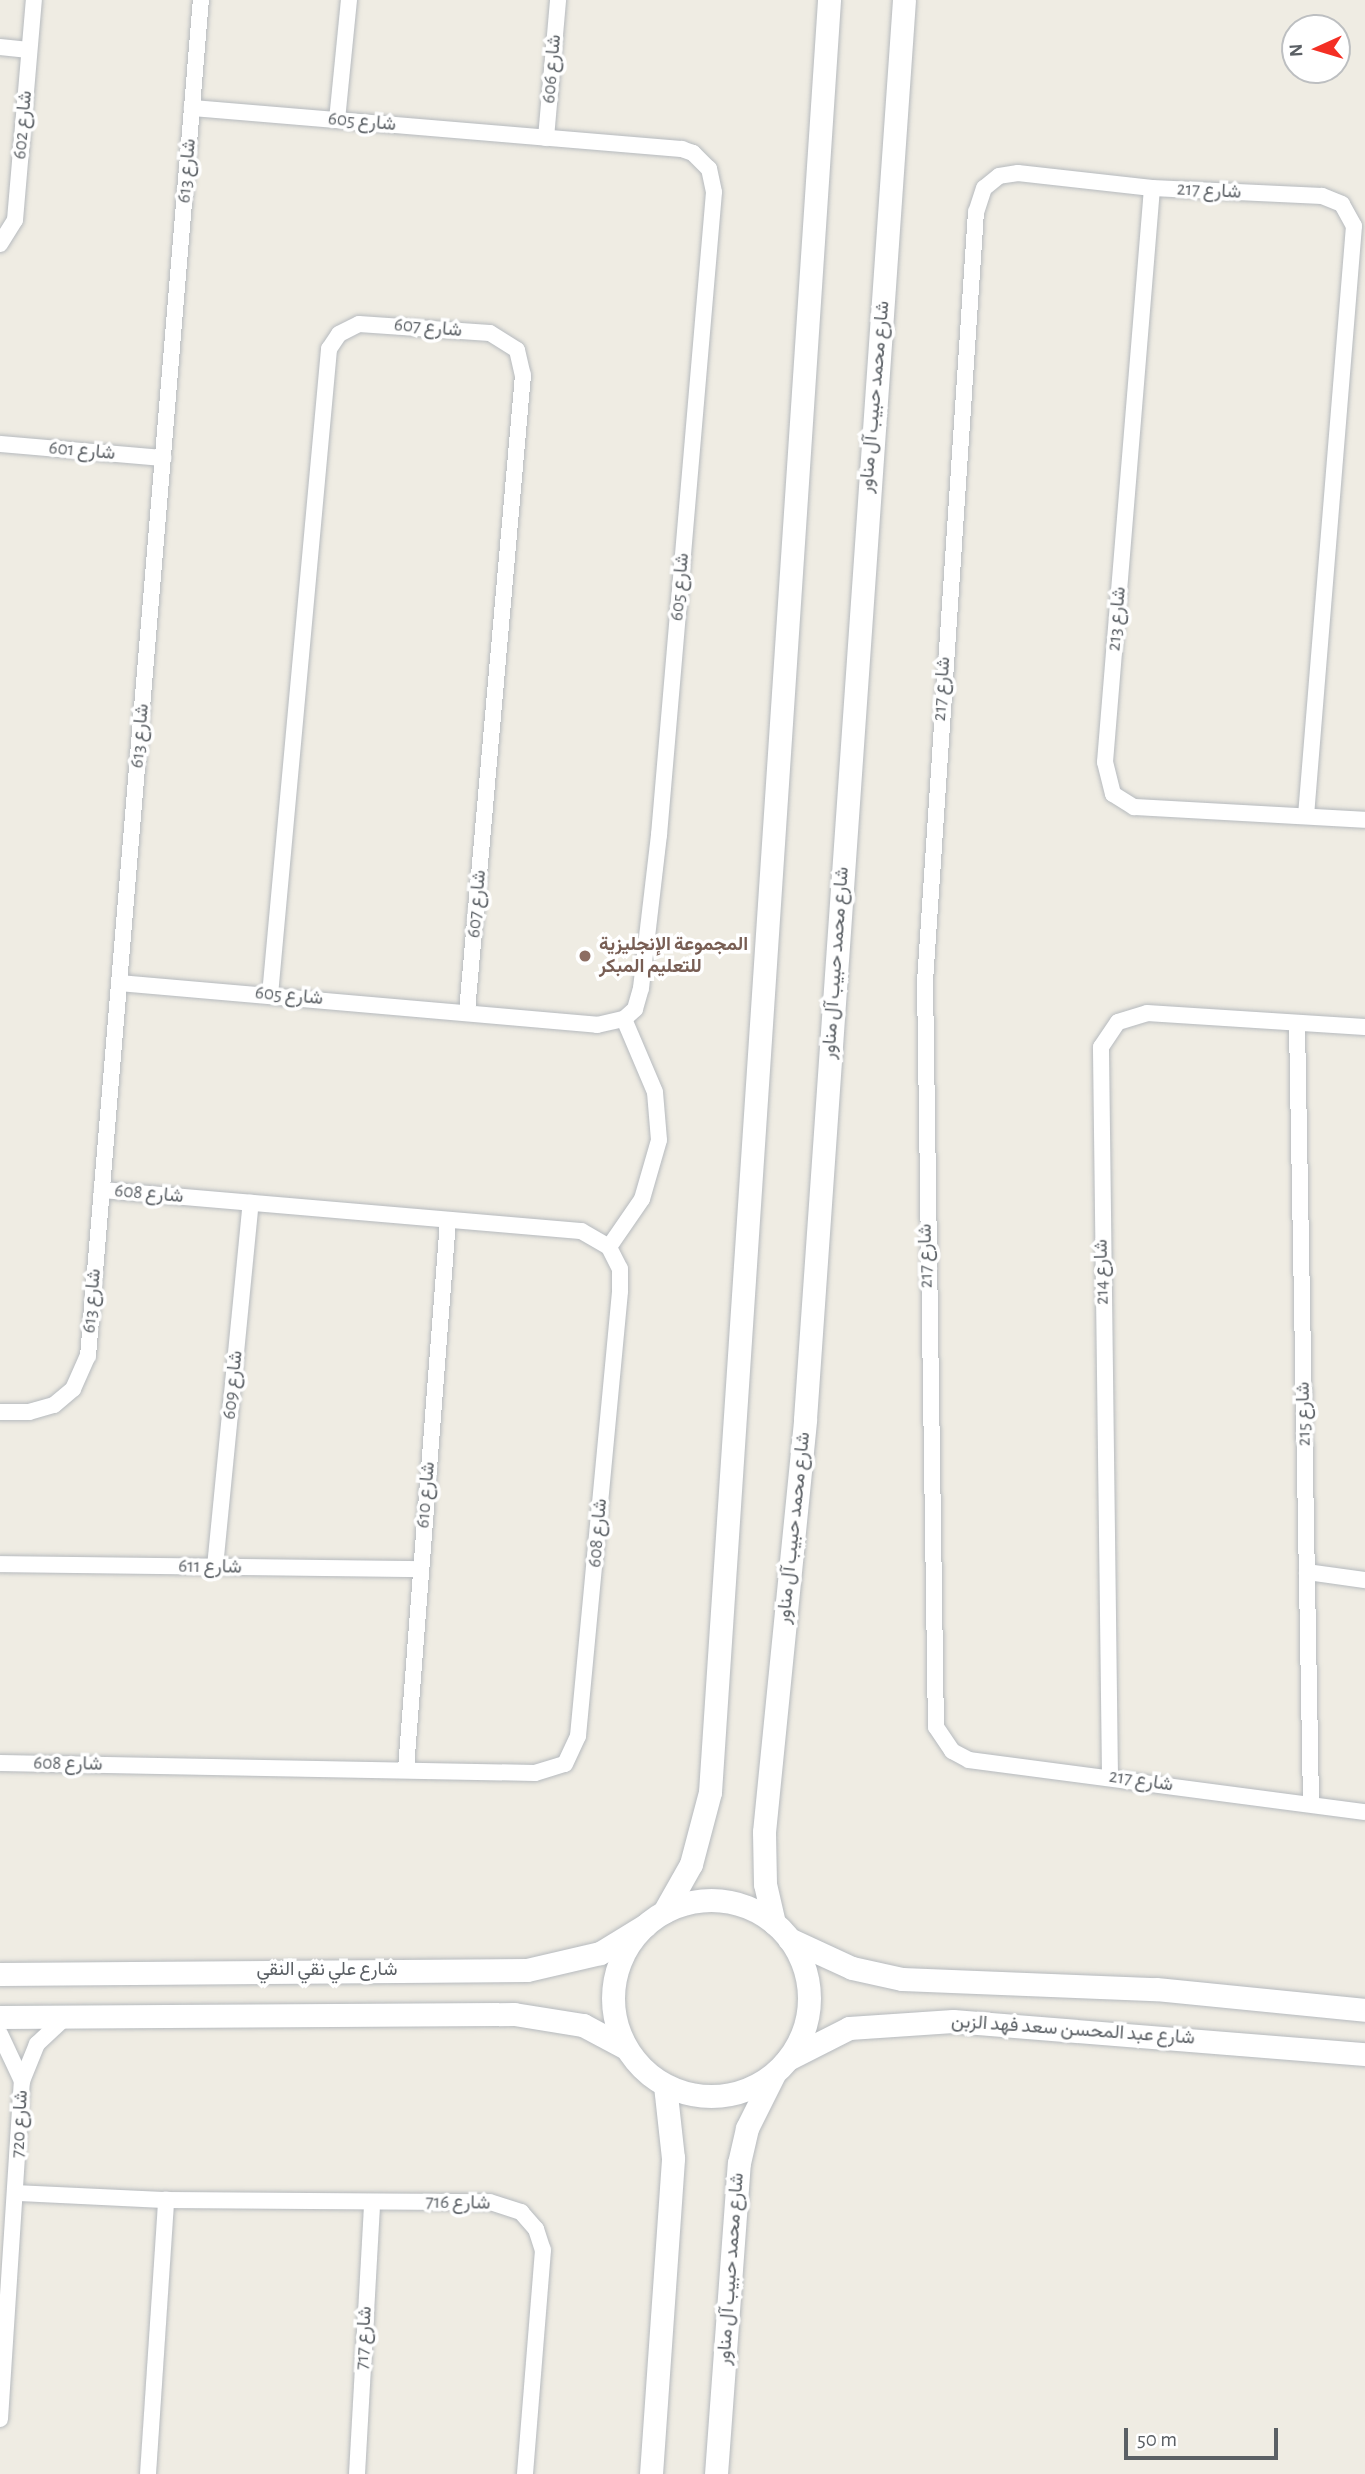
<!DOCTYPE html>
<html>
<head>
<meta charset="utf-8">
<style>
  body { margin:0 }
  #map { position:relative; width:1365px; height:2474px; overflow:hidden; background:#efece3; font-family:"Alegreya Sans",Vazirmatn,sans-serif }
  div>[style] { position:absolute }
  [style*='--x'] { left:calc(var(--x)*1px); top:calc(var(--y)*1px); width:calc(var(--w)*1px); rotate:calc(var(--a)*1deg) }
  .roads { filter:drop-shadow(0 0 2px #b6babe) drop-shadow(0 0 2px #b6babe) }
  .street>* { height:16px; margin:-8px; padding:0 8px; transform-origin:8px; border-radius:8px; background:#fff }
  .secondary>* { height:23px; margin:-11.5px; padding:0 11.5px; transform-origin:11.5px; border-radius:11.5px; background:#fff }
  .secondary>.ring { margin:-11.5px; padding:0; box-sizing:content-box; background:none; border:23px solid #fff; border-radius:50% }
  .dots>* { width:19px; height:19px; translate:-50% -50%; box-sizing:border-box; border:4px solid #fff; border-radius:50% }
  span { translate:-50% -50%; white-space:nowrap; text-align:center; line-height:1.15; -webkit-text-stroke:7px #fff; paint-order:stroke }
  .street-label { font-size:19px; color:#5b6065 }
  .education-label { font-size:19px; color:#785e54; font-weight:700 }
  .left { translate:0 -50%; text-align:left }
  .north { position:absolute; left:1281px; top:14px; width:70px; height:70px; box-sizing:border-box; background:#fff; border:2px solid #bdbfc1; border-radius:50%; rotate:266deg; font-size:19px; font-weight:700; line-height:28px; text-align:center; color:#5b6065 }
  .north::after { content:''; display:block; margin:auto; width:24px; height:32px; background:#f42f24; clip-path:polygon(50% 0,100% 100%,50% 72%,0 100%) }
  .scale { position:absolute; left:1124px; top:2428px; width:154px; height:32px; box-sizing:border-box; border:4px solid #5b6065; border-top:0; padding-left:9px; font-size:21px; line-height:24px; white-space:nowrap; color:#5b6065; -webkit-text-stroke:5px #fff; paint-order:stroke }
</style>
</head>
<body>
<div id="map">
  <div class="roads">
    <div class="street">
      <i style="--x:0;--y:47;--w:29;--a:6"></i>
      <i style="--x:337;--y:120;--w:121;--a:-84.3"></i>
      <i style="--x:546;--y:138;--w:139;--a:-85"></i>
      <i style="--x:1152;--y:188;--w:576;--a:94.68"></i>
      <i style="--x:1105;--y:762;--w:33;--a:76"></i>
      <i style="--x:1113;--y:794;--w:25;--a:32"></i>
      <i style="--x:1134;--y:807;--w:231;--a:3.2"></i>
      <i style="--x:0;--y:244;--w:28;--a:-58"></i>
      <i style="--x:15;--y:220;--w:221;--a:-85.1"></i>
      <i style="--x:0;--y:444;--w:164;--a:4.9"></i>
      <i style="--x:1306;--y:816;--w:592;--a:-85.35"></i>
      <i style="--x:1354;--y:226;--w:25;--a:-119"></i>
      <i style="--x:1342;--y:204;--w:22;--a:-158"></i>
      <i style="--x:1322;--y:196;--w:170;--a:-177.3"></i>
      <i style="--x:1152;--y:188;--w:135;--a:-173.6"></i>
      <i style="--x:1018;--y:173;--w:19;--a:171"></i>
      <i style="--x:999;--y:176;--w:19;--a:141"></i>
      <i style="--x:984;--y:188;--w:25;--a:108"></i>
      <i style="--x:976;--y:212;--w:771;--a:93.79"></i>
      <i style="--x:925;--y:981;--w:746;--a:89.16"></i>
      <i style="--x:936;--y:1727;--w:29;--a:56"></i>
      <i style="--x:952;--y:1751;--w:19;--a:28"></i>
      <i style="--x:969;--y:1760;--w:399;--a:7.5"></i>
      <i style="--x:119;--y:983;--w:480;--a:5"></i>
      <i style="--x:597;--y:1025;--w:28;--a:-13"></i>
      <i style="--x:624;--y:1019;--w:15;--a:-42"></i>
      <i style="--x:635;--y:1009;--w:22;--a:-74"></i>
      <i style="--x:641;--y:988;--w:154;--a:-83.3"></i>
      <i style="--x:659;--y:835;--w:645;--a:-85.11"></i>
      <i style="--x:714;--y:192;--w:24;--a:-102"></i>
      <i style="--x:709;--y:169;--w:23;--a:-135"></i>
      <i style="--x:693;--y:153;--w:12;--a:-160"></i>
      <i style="--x:682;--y:149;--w:492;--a:-175.2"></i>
      <i style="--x:270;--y:995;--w:649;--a:-84.78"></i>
      <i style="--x:329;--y:349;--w:18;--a:-56"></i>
      <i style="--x:339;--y:334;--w:22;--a:-27"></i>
      <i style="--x:359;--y:324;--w:131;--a:3.9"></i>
      <i style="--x:490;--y:333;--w:32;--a:32"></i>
      <i style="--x:517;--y:350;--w:26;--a:77"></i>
      <i style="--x:523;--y:375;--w:638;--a:95.03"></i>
      <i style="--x:1297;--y:1024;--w:780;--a:88.97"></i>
      <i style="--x:609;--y:1247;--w:58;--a:-55.5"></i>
      <i style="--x:642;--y:1199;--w:61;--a:-73.9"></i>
      <i style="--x:659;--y:1140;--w:48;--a:-94.8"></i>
      <i style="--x:655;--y:1092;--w:79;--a:-113"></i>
      <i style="--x:0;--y:1412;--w:29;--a:0"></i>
      <i style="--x:29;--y:1412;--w:26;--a:-16"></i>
      <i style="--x:54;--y:1405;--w:25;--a:-40"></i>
      <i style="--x:73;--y:1389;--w:36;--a:-66"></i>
      <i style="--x:88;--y:1356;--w:1361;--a:-85.24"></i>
      <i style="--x:0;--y:1564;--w:420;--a:0.7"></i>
      <i style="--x:215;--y:1567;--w:366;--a:-84.4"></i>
      <i style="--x:1307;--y:1572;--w:59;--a:7.9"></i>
      <i style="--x:0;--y:1763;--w:535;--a:1.07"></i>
      <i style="--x:535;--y:1773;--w:31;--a:-17"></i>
      <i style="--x:565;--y:1764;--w:31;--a:-65"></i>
      <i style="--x:578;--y:1736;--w:447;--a:-84.6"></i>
      <i style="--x:620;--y:1291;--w:22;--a:-90"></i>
      <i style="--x:620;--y:1269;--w:25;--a:-117"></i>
      <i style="--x:609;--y:1247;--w:32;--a:-150"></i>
      <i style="--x:581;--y:1231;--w:481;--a:-175.1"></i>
      <i style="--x:406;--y:1769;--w:550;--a:-85.62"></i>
      <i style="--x:1110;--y:1777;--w:730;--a:-90.71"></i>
      <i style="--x:1101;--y:1047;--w:30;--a:-56"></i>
      <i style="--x:1118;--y:1022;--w:30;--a:-17"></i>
      <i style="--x:1147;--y:1013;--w:218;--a:3.7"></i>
      <i style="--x:0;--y:2034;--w:52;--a:64.9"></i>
      <i style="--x:17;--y:2193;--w:149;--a:2.7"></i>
      <i style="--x:0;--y:2419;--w:339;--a:-86.3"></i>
      <i style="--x:22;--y:2081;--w:40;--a:-68"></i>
      <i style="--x:37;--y:2044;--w:40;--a:-43"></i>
      <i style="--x:148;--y:2474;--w:275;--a:-86.2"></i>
      <i style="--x:166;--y:2200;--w:324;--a:0.4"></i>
      <i style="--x:490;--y:2202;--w:33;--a:18"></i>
      <i style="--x:521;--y:2212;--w:23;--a:49"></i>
      <i style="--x:536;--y:2229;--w:22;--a:72"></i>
      <i style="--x:543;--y:2250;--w:225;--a:94.6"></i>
      <i style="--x:357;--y:2474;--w:272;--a:-86.8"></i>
    </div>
    <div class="secondary">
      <i class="ring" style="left:613px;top:1900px;width:173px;height:173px"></i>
      <i style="--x:664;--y:1912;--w:55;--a:-60.6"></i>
      <i style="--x:691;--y:1864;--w:74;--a:-75.2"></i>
      <i style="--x:710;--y:1792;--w:1796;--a:-86.2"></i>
      <i style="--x:774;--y:1923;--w:40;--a:-103"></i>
      <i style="--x:765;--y:1884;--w:52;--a:-91.1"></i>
      <i style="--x:764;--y:1832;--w:415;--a:-84.3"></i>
      <i style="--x:805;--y:1419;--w:1422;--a:-86.01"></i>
      <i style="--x:789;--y:1939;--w:69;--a:24.7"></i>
      <i style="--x:852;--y:1968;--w:51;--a:12.4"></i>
      <i style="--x:902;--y:1979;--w:254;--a:2.3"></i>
      <i style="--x:1156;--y:1989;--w:210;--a:5.7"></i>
      <i style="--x:0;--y:1974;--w:527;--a:-0.43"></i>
      <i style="--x:527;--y:1970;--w:75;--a:-13.1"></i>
      <i style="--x:600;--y:1953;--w:52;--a:-31.5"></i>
      <i style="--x:0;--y:2017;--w:514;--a:-0.33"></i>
      <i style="--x:514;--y:2014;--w:70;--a:9.1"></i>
      <i style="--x:583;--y:2025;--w:49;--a:28.1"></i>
      <i style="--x:788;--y:2059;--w:68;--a:-26.9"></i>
      <i style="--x:849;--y:2028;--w:104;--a:-3.9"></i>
      <i style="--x:953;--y:2021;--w:413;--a:4.6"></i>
      <i style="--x:651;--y:2474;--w:317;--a:-86"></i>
      <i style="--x:673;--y:2158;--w:73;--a:-96.3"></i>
      <i style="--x:716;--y:2474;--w:312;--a:-85.8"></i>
      <i style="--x:739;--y:2163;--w:36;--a:-77"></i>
      <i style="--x:747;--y:2128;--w:58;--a:-63.4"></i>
    </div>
  </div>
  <div class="dots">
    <i style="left:585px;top:956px;background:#8d6e63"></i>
  </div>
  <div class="street-label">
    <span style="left:552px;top:69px;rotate:-85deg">شارع 606</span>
    <span style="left:362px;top:122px;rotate:5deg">شارع 605</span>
    <span style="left:23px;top:125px;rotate:-85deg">شارع 602</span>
    <span style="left:187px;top:171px;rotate:-85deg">شارع 613</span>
    <span style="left:1209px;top:191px;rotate:3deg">شارع 217</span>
    <span style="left:428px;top:328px;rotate:5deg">شارع 607</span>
    <span style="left:875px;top:397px;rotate:-85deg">شارع محمد حبيب آل مناور</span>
    <span style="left:82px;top:451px;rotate:5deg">شارع 601</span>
    <span style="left:680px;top:587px;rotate:-85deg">شارع 605</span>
    <span style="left:1117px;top:619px;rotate:-85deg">شارع 213</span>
    <span style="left:942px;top:689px;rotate:-86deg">شارع 217</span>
    <span style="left:140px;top:736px;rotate:-85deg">شارع 613</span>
    <span style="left:477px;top:904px;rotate:-85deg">شارع 607</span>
    <span style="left:836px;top:963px;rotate:-86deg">شارع محمد حبيب آل مناور</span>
    <span style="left:289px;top:996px;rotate:5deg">شارع 605</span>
    <span style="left:149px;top:1194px;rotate:5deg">شارع 608</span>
    <span style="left:926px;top:1256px;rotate:-91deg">شارع 217</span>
    <span style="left:1102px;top:1272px;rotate:-91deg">شارع 214</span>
    <span style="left:92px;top:1301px;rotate:-85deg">شارع 613</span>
    <span style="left:233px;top:1385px;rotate:-84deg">شارع 609</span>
    <span style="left:1304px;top:1414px;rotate:-91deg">شارع 215</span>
    <span style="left:426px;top:1495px;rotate:-85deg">شارع 610</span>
    <span style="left:794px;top:1528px;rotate:-84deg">شارع محمد حبيب آل مناور</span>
    <span style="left:598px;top:1533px;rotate:-85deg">شارع 608</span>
    <span style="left:210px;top:1567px;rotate:1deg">شارع 611</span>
    <span style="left:68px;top:1764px;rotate:1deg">شارع 608</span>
    <span style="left:1141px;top:1781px;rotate:8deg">شارع 217</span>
    <span style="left:327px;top:1970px">شارع علي نقي النقي</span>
    <span style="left:1073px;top:2030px;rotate:4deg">شارع عبد المحسن سعد فهد الزبن</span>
    <span style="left:20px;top:2124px;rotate:-87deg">شارع 720</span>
    <span style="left:458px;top:2203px;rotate:1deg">شارع 716</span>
    <span style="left:731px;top:2269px;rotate:-86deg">شارع محمد حبيب آل مناور</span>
    <span style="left:364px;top:2338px;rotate:-87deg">شارع 717</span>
  </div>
  <div class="education-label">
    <span class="left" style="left:599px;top:956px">المجموعة الإنجليزية<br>للتعليم المبكر</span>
  </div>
  <div class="north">N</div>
  <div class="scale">50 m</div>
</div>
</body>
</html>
